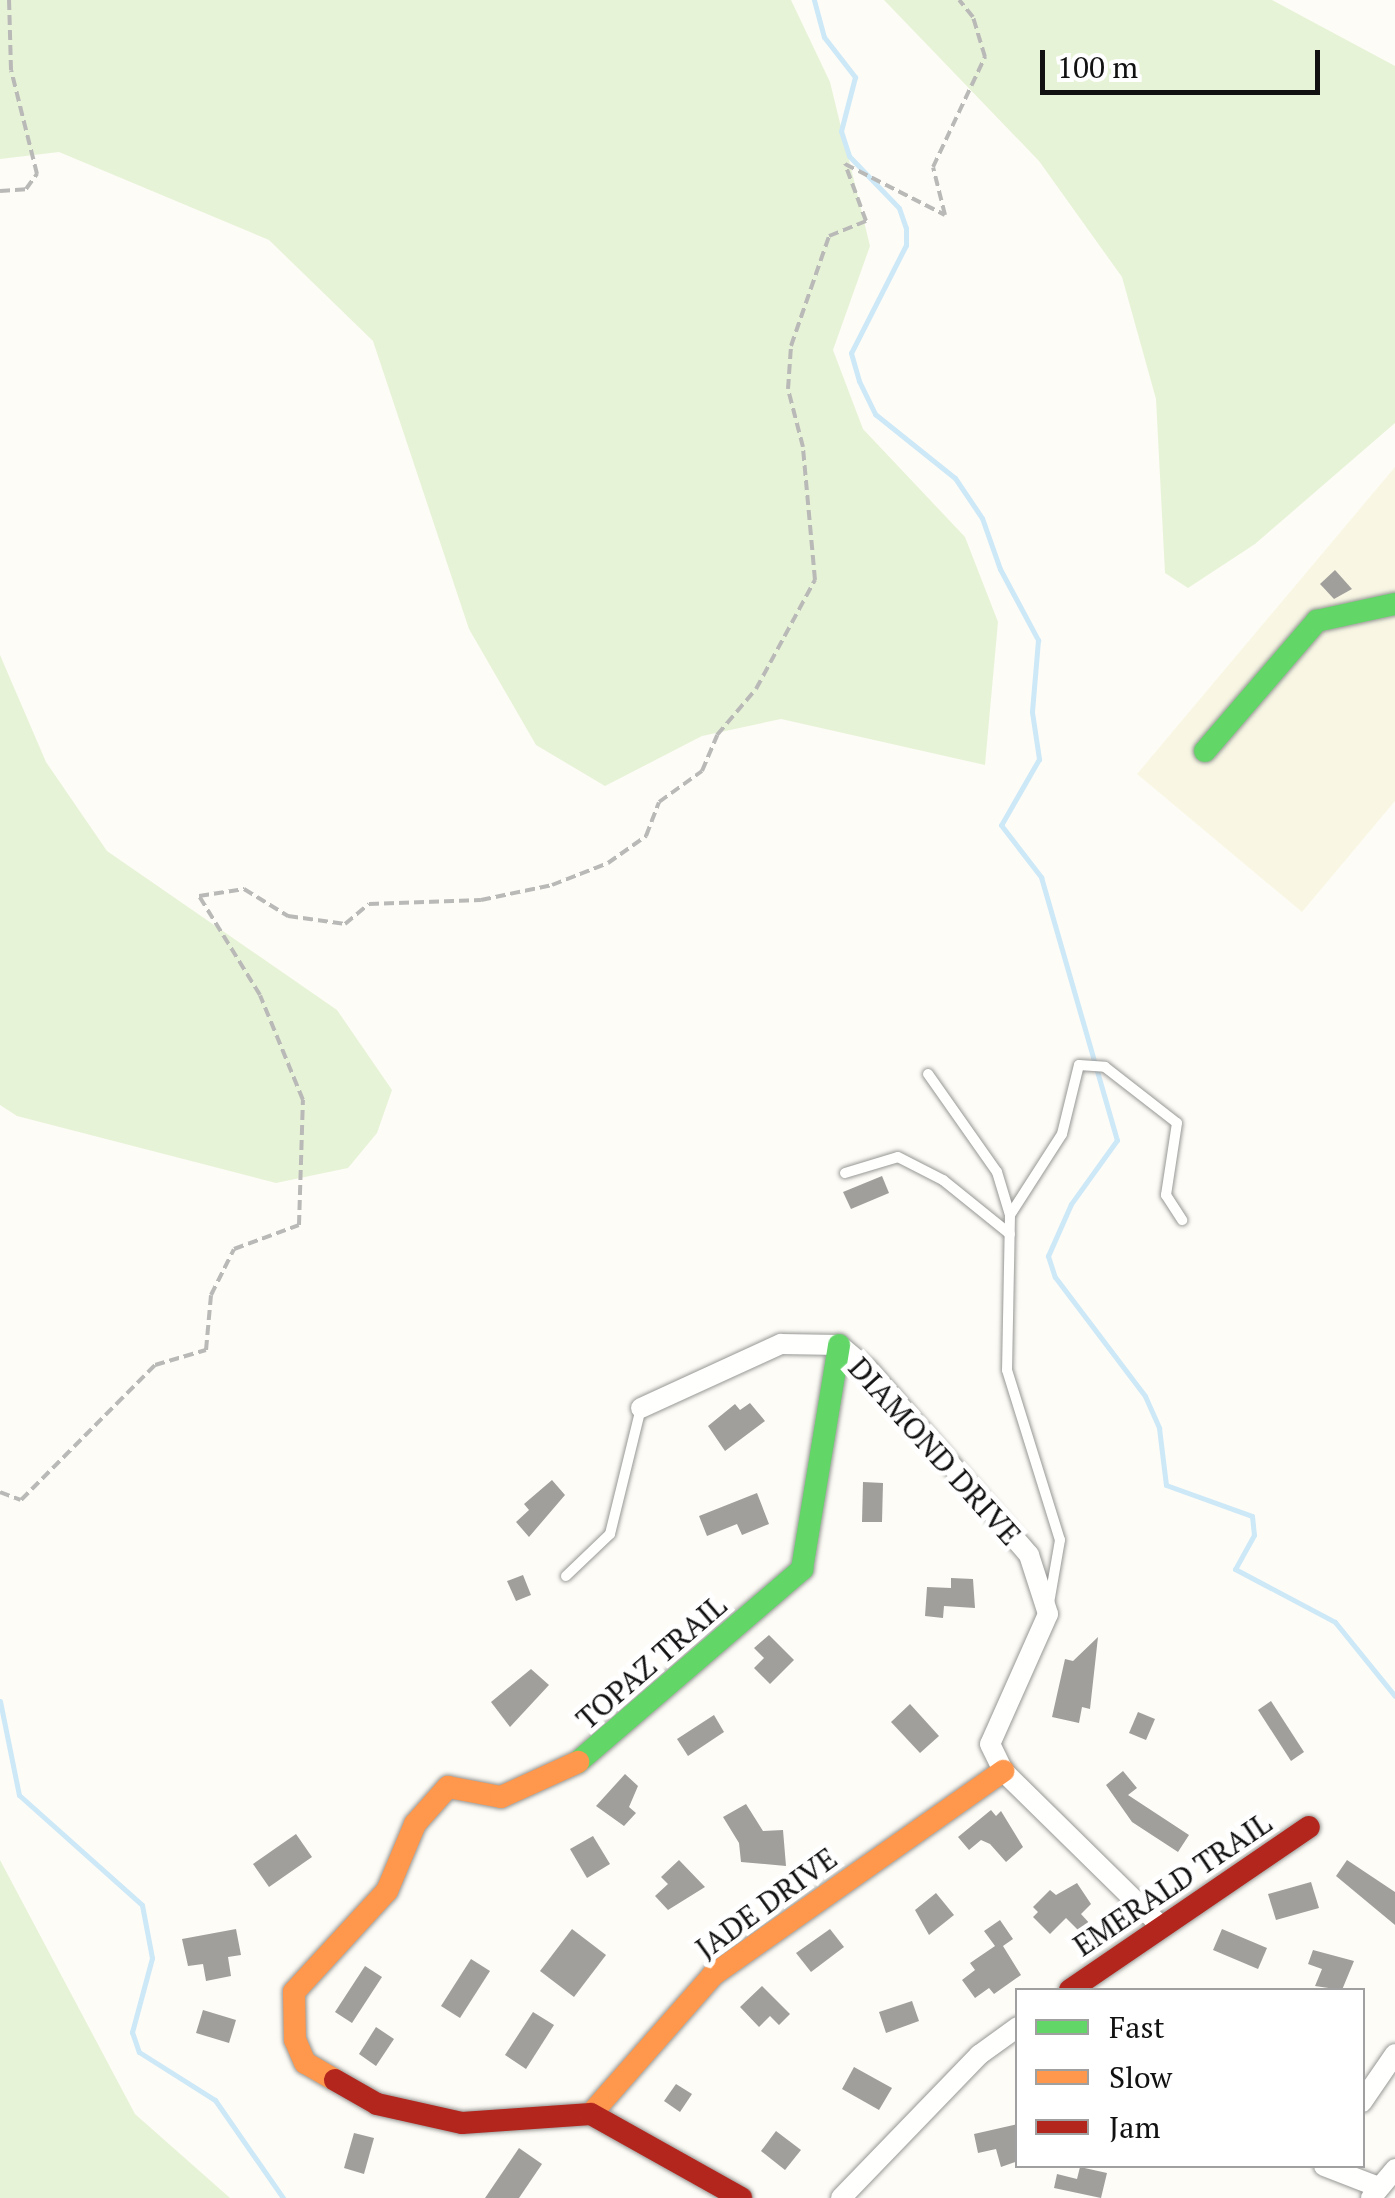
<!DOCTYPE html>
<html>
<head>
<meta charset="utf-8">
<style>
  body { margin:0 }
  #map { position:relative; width:1395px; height:2198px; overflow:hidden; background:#fdfcf7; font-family:"PT Serif",serif }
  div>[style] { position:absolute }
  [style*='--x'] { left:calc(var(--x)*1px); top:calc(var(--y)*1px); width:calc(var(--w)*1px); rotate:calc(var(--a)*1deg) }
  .farmland>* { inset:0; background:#f9f7e4 }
  .green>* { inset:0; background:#e7f3d7 }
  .stream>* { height:5px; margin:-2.5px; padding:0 2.5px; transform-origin:2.5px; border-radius:2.5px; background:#cde8f7 }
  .building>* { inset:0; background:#a19f9c }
  .path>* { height:4px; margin-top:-2px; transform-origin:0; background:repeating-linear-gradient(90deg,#b9b9b8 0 10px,transparent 0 15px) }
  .roads { filter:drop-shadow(0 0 2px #979795) drop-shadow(0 0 2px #979795) }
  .lane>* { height:10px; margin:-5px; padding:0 5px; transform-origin:5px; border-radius:5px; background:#fffffe }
  .street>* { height:20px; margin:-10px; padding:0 10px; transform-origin:10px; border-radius:10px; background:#fffffe }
  .fast>* { height:22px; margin:-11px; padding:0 11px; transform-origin:11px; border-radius:11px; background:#63d668 }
  .slow>* { height:22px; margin:-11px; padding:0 11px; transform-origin:11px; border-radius:11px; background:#ff974d }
  .jam>* { height:22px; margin:-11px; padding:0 11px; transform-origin:11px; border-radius:11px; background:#b3261e }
  span { translate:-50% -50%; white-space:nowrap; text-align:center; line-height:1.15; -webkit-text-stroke:10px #fff; paint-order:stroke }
  .street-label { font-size:30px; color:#111 }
  .legend { position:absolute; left:1015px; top:1988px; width:350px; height:180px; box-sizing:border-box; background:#fff; border:2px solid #a0a0a0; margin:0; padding:12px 18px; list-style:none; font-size:30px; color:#111 }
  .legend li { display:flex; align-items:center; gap:20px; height:50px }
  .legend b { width:50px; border:2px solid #a0a0a0 }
  .scale { position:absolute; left:1040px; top:50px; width:280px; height:45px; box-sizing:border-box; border:5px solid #111; border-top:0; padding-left:12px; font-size:30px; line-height:35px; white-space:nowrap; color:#111; -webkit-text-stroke:8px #fff; paint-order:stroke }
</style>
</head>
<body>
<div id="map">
  <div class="farmland">
    <i style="clip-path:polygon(1395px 467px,1395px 801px,1302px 912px,1137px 774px)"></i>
  </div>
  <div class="green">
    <i style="clip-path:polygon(0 0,791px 0,830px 82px,870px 246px,833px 350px,863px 429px,965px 537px,998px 622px,985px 765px,781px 719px,702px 736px,605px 786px,536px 745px,469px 629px,373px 341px,269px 240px,59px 152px,0 159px)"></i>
    <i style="clip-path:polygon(884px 0,1272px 0,1395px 66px,1395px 423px,1255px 544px,1188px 588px,1165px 573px,1156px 399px,1122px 277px,1039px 161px)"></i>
    <i style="clip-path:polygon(0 655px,46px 762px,107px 851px,337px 1010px,392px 1090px,377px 1133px,348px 1168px,276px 1183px,17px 1116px,0 1105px)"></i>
    <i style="clip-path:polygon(0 1860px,135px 2114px,230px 2198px,0 2198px)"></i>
  </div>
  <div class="stream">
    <i style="--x:814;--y:0;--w:38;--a:75"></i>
    <i style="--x:824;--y:37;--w:51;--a:52.2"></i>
    <i style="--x:855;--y:77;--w:56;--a:104.5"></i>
    <i style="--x:841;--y:131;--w:26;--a:72"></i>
    <i style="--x:849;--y:156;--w:72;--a:46.1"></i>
    <i style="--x:899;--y:208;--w:21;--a:71"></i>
    <i style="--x:906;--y:228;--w:17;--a:90"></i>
    <i style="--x:906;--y:245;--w:121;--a:117"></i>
    <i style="--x:851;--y:353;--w:29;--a:74"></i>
    <i style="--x:859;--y:381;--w:37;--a:64"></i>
    <i style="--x:875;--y:414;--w:102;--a:38.7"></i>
    <i style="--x:955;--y:478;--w:48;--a:56"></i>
    <i style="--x:982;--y:518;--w:54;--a:70.6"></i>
    <i style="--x:1000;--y:569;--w:81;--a:61.8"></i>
    <i style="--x:1038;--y:640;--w:72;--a:94.8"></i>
    <i style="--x:1032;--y:712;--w:48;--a:81.5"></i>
    <i style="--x:1039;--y:759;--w:76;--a:119.9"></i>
    <i style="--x:1001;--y:825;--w:66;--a:52.4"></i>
    <i style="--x:1041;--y:877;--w:274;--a:73.9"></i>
    <i style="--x:1117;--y:1140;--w:79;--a:125.7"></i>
    <i style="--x:1071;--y:1204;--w:57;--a:113.9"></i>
    <i style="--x:1048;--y:1256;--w:22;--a:72"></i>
    <i style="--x:1055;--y:1277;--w:149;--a:52.9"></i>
    <i style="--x:1145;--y:1396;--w:35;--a:66"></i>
    <i style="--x:1159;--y:1428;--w:57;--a:83"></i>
    <i style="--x:1166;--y:1485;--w:91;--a:19.8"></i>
    <i style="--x:1252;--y:1516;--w:19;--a:84"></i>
    <i style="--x:1254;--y:1535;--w:39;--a:119"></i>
    <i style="--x:1235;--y:1569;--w:113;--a:27.9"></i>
    <i style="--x:1335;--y:1622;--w:95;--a:51"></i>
    <i style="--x:0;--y:1701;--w:96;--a:78.6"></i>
    <i style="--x:19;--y:1795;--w:165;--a:41.8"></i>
    <i style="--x:142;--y:1905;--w:54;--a:79.3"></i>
    <i style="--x:152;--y:1958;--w:77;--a:105.1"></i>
    <i style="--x:132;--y:2032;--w:21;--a:71"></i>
    <i style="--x:139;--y:2052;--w:90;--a:32.3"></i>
    <i style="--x:215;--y:2100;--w:119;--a:55.2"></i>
  </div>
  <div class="building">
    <i style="clip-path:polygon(1335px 570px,1352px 589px,1334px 599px,1320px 584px)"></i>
    <i style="clip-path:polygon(882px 1176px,889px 1193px,851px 1209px,843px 1192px)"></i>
    <i style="clip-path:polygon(750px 1403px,765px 1421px,725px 1451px,708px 1426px,735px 1404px,740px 1410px)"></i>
    <i style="clip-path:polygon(552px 1480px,565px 1495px,529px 1537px,516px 1522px,529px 1510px,524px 1504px)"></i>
    <i style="clip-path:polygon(863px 1482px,883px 1483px,882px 1522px,862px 1522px)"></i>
    <i style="clip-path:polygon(757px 1493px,769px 1524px,742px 1535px,737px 1524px,707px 1536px,699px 1516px)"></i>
    <i style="clip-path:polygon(523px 1575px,531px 1595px,516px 1601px,507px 1581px)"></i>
    <i style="clip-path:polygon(951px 1578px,973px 1579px,975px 1608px,944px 1606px,943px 1618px,925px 1616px,927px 1587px,951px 1588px)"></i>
    <i style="clip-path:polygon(769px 1635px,794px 1660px,770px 1684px,754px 1668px,764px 1658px,754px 1648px)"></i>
    <i style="clip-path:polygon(1098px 1637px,1090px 1709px,1082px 1707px,1079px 1723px,1052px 1717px,1065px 1659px,1073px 1661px)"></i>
    <i style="clip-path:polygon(531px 1669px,549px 1685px,510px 1727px,491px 1702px)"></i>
    <i style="clip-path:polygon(1271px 1701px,1304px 1752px,1291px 1761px,1258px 1710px)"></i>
    <i style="clip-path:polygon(910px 1704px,939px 1736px,920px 1753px,891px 1722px)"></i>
    <i style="clip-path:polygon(1138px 1712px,1155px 1719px,1146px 1740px,1129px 1733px)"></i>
    <i style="clip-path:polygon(714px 1715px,724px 1732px,688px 1756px,677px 1739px)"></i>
    <i style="clip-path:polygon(1123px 1771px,1137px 1788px,1128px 1795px,1189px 1835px,1178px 1852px,1132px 1822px,1106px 1785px)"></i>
    <i style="clip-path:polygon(625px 1774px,638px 1786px,629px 1807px,636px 1813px,624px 1826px,596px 1806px)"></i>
    <i style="clip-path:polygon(746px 1804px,763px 1831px,783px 1830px,786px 1866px,741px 1862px,739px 1843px,723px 1817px)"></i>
    <i style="clip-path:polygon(991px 1810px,996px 1816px,1001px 1811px,1023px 1847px,1006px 1862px,990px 1844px,981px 1840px,969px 1850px,958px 1837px)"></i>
    <i style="clip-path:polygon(296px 1834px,312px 1857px,269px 1887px,253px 1864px)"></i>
    <i style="clip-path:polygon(593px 1836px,610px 1864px,587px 1878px,570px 1849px)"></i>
    <i style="clip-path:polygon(679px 1860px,705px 1887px,668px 1910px,655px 1896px,668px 1884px,661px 1877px)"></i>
    <i style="clip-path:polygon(1347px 1860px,1395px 1892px,1395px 1925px,1336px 1876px)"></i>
    <i style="clip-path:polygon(1311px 1882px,1319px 1908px,1276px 1920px,1268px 1894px)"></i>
    <i style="clip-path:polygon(1077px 1883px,1091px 1904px,1081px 1914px,1102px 1937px,1093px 1945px,1066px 1918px,1050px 1934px,1033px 1917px,1038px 1912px,1033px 1907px,1050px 1890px,1056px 1895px)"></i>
    <i style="clip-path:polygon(936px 1893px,954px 1915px,929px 1935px,915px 1910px)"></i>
    <i style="clip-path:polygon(1000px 1920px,1013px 1939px,1003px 1946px,1021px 1975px,994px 1994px,989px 1988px,975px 1998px,962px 1980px,975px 1970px,970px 1963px,995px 1946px,984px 1931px)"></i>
    <i style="clip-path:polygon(236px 1929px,241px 1955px,228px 1957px,231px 1976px,206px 1981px,203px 1964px,188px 1966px,182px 1939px)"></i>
    <i style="clip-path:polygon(572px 1929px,606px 1955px,574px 1997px,540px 1971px)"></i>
    <i style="clip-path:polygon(830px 1929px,844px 1947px,811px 1972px,796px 1953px)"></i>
    <i style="clip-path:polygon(1222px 1929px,1267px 1948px,1258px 1969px,1213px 1950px)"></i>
    <i style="clip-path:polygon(1313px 1950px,1354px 1961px,1342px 1990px,1315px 1986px,1322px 1969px,1308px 1964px)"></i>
    <i style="clip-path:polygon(471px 1959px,490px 1971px,460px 2018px,441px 2006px)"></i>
    <i style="clip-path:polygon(365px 1966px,382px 1977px,352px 2023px,335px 2012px)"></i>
    <i style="clip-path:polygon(762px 1986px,790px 2014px,779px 2025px,770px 2016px,759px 2027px,740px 2007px)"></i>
    <i style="clip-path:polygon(912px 2001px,919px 2021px,886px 2033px,879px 2012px)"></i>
    <i style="clip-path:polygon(203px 2010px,236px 2020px,229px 2043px,196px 2033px)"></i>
    <i style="clip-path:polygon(533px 2012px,554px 2025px,526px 2069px,505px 2055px)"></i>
    <i style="clip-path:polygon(376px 2027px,394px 2039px,376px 2066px,359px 2054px)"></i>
    <i style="clip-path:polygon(854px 2067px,892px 2088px,879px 2110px,842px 2089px)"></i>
    <i style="clip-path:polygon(676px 2084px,692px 2094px,680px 2112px,664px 2101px)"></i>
    <i style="clip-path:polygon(1018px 2124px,1018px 2161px,1001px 2167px,996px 2149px,978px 2153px,974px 2134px)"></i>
    <i style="clip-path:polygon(776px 2131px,801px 2150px,785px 2170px,761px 2151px)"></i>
    <i style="clip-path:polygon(354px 2133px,374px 2138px,364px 2174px,344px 2168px)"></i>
    <i style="clip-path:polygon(519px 2148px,542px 2164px,519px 2198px,485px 2198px)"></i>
    <i style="clip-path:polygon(1080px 2167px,1107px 2173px,1101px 2198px,1054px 2188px,1057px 2174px,1077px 2179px)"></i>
  </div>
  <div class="path">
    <i style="--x:0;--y:191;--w:26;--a:-4"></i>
    <i style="--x:26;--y:189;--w:19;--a:-54"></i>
    <i style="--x:37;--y:174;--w:107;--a:-104"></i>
    <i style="--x:11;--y:70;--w:70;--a:-91.6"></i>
    <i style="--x:0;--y:1492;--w:22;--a:21"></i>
    <i style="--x:21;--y:1500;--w:190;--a:-45.2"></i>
    <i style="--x:155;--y:1365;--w:53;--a:-16.4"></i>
    <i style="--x:206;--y:1350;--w:55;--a:-84.8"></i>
    <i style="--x:211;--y:1295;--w:51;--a:-63.4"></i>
    <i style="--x:234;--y:1249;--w:69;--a:-20.3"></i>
    <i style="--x:299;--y:1225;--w:125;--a:-88.2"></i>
    <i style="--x:303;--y:1100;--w:113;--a:-112.3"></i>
    <i style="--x:260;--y:995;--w:116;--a:-121.6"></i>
    <i style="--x:199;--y:896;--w:46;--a:-8.8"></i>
    <i style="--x:244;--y:889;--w:52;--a:31.5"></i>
    <i style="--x:288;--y:916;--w:58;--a:8"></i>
    <i style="--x:345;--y:924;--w:31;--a:-40"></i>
    <i style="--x:369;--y:904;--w:112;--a:-2"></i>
    <i style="--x:481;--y:900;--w:73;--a:-11.9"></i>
    <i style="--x:552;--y:885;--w:60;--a:-21.4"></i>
    <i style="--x:608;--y:863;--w:47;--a:-35.4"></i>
    <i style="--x:646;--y:836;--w:36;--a:-69"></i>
    <i style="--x:659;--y:802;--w:53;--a:-35.8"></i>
    <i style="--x:702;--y:771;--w:39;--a:-67"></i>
    <i style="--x:717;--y:735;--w:60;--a:-49.7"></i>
    <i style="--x:756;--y:689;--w:124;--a:-61.6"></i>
    <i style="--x:815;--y:580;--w:134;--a:-95.2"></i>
    <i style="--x:803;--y:447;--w:60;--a:-104.5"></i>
    <i style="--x:788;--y:389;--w:43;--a:-86"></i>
    <i style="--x:791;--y:346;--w:116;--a:-70.9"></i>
    <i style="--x:829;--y:236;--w:40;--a:-22"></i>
    <i style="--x:866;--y:221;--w:61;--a:-110.2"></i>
    <i style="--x:845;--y:164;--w:112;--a:27"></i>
    <i style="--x:945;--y:215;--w:49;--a:-104"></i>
    <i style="--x:933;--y:167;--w:122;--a:-64.7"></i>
    <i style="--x:985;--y:57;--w:42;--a:-106.7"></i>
    <i style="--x:973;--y:17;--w:22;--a:-129"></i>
  </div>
  <div class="roads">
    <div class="lane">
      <i style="--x:928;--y:1074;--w:120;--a:54.9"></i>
      <i style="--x:997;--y:1172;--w:45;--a:73.2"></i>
      <i style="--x:1010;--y:1215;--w:155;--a:91.1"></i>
      <i style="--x:1007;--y:1370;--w:178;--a:72.7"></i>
      <i style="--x:1060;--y:1540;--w:64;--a:99.9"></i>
      <i style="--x:845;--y:1173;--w:55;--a:-16.8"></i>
      <i style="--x:898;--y:1157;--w:51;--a:27.1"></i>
      <i style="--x:943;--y:1180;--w:86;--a:38.9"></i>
      <i style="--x:1010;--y:1215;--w:96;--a:-57.3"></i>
      <i style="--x:1062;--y:1134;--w:71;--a:-76.2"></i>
      <i style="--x:1079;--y:1065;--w:26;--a:4"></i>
      <i style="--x:1105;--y:1067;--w:91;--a:37.9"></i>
      <i style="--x:1177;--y:1123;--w:73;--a:98.7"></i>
      <i style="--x:1166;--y:1195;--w:30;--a:57"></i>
      <i style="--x:566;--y:1576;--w:61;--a:-43.7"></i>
      <i style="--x:610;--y:1534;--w:130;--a:-76.2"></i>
    </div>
    <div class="street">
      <i style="--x:641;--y:1408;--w:154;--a:-24.6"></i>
      <i style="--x:781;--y:1344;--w:58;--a:1"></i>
      <i style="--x:839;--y:1345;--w:38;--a:40"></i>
      <i style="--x:868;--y:1369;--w:246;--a:49.1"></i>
      <i style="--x:1029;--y:1555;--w:62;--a:72.1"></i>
      <i style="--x:1048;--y:1614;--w:142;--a:114"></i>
      <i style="--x:990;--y:1744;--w:30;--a:64"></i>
      <i style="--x:1003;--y:1771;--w:221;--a:44.5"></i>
      <i style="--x:1362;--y:2102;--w:58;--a:-55.5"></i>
      <i style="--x:1324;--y:2166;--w:56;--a:21"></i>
      <i style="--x:841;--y:2198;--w:199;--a:-46"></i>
      <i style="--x:979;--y:2055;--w:48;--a:-35.7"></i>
      <i style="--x:1371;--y:2198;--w:38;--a:-50"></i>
    </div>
    <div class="fast">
      <i style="--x:1205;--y:751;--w:172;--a:-49.3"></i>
      <i style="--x:1317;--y:621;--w:80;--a:-12.3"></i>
      <i style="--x:578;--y:1762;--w:296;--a:-40.7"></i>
      <i style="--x:802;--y:1569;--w:227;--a:-80.6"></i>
    </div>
    <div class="slow">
      <i style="--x:335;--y:2080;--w:34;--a:-150"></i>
      <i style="--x:305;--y:2063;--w:25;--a:-113"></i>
      <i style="--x:295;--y:2040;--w:48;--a:-91.2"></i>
      <i style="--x:294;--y:1992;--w:137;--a:-47.4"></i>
      <i style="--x:387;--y:1891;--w:73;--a:-67.3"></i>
      <i style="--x:415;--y:1824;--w:50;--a:-48.3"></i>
      <i style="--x:448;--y:1787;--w:54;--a:10.7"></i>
      <i style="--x:501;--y:1797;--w:85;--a:-24.4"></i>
      <i style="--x:591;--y:2114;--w:185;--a:-48.7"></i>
      <i style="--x:713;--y:1975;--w:355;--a:-35.1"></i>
    </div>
    <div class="jam">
      <i style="--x:1070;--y:1990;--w:289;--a:-34.3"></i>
      <i style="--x:335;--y:2080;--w:48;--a:29.7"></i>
      <i style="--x:377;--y:2104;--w:87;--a:12.6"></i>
      <i style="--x:462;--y:2123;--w:129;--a:-4"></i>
      <i style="--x:591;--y:2114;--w:172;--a:29.2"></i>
    </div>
  </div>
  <div class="street-label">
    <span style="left:935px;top:1451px;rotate:48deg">DIAMOND DRIVE</span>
    <span style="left:651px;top:1662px;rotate:-41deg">TOPAZ TRAIL</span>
    <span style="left:1172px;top:1884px;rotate:-34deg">EMERALD TRAIL</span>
    <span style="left:766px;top:1903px;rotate:-36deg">JADE DRIVE</span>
  </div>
  <ul class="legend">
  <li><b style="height:12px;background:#63d668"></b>Fast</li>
  <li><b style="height:12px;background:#ff974d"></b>Slow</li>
  <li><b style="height:12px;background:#b3261e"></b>Jam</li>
  </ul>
  <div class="scale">100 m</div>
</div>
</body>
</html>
